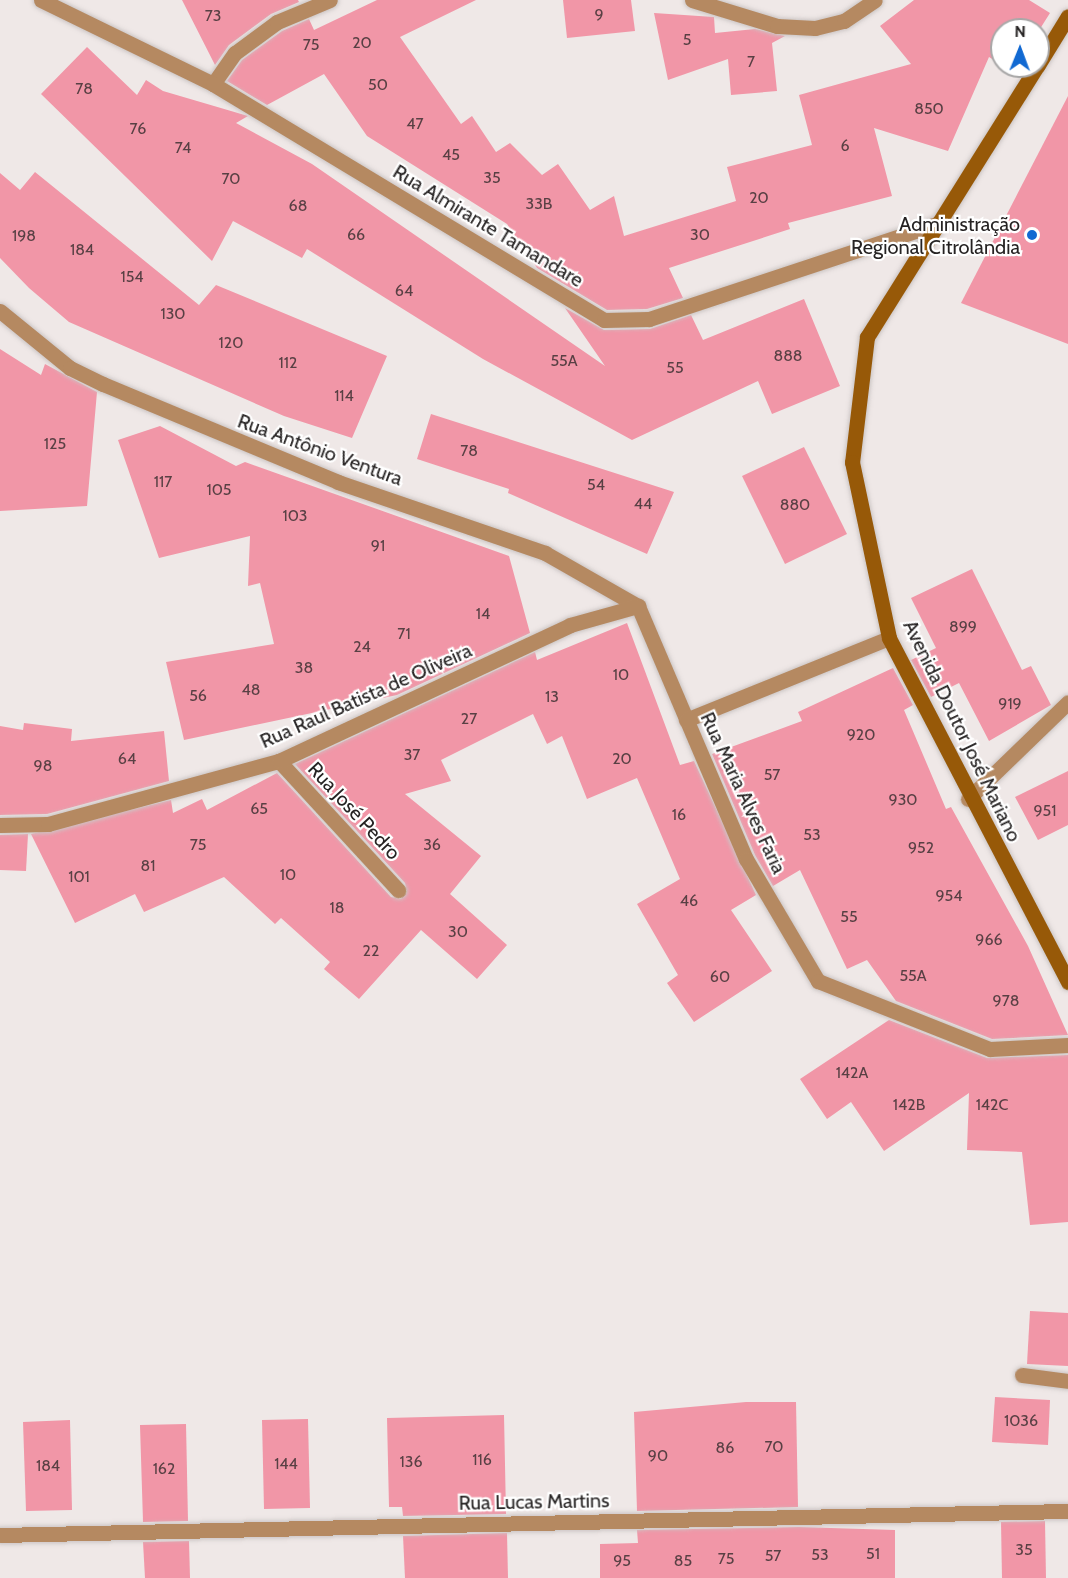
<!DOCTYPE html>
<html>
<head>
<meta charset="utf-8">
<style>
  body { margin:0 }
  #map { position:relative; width:1068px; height:1578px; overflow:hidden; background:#efe8e7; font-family:Cabin,sans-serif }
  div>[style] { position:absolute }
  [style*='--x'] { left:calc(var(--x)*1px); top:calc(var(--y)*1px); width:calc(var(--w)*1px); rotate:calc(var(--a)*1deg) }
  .building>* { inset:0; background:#f196a7 }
  .roads { filter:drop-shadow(0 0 2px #cbc5c4) drop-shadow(0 0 2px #cbc5c4) }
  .lane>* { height:15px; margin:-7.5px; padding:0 7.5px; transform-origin:7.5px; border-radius:7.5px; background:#b58961 }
  .street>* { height:15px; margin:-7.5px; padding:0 7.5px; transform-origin:7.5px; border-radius:7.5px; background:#b58961 }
  .secondary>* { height:15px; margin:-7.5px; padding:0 7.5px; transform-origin:7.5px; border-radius:7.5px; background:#975908 }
  .dots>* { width:16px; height:16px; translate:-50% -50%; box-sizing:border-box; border:3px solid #fff; border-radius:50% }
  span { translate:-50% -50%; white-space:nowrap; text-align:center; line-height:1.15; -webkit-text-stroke:4.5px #fff; paint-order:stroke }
  .number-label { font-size:16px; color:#594044 }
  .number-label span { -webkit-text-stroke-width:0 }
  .poi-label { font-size:20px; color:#262323 }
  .right { translate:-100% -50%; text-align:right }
  .street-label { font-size:20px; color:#262323 }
  .north { position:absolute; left:990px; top:18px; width:60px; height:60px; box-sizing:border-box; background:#fff; border:2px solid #a8a7a7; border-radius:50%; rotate:1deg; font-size:16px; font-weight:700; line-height:24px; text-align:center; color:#262323 }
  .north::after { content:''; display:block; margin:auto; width:21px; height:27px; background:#1169d2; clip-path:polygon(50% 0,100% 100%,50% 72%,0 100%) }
</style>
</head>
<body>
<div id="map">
  <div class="building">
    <i style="clip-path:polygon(182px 0,298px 0,299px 2px,271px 14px,229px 45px,215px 65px)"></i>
    <i style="clip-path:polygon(377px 0,476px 0,400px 37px,461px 124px,472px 116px,496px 152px,510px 143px,542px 175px,558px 164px,590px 210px,614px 196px,624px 236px,736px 201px,727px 167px,812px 145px,799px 95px,911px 64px,880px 26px,914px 0,1029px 0,1050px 13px,1038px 32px,1002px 30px,1002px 65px,989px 57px,948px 151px,874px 128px,892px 196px,788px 223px,790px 229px,669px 268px,683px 298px,647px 309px,607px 310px,537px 268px,507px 224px,367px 136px,324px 74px,267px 105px,227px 81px,242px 60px,282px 31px,309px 19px,314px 30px)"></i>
    <i style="clip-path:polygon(563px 0,631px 0,635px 31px,567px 38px)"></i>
    <i style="clip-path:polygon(654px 13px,714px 17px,715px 33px,755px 29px,785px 36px,772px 43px,777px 91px,731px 95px,728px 59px,668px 80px)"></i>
    <i style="clip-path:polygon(87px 47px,137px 95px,146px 80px,163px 91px,248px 116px,236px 123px,312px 164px,605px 366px,565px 308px,604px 330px,650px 329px,691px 315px,703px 340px,804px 299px,840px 386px,772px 414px,758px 381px,632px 440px,483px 359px,307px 249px,302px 258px,233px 221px,212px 261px,41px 94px)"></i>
    <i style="clip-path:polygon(1068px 96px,1068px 344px,961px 303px)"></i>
    <i style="clip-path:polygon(35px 172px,199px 305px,216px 285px,387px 356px,352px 438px,284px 416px,69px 322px,29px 288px,0 258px,0 173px,20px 190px)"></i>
    <i style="clip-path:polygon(0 349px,41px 375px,45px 364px,97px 392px,87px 506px,0 511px)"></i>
    <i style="clip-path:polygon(431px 414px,674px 492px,647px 554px,508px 493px,509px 489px,417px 459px)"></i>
    <i style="clip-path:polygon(160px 426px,236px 466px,245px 462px,509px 556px,530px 633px,397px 695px,184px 740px,166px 662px,274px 644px,260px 583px,248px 586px,250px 536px,159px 558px,118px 440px)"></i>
    <i style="clip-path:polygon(804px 447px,847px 534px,785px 564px,742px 476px)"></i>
    <i style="clip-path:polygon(972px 569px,1022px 670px,1031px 666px,1051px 705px,989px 741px,959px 683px,931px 697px,911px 660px,936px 648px,911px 598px)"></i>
    <i style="clip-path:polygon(627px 623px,680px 765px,694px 761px,756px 895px,731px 910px,772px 971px,694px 1022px,667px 983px,678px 975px,637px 904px,680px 879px,637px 778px,587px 799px,562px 736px,547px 744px,533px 714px,441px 760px,451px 781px,405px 794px,481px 856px,450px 894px,507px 945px,477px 979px,421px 930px,359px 999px,324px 969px,330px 962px,281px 918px,275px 924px,224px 877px,144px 912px,135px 894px,75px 923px,31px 834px,171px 800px,173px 813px,202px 799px,207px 810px,277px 773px,391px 897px,401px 899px,407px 892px,405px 883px,295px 764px,535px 652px,537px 660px)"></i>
    <i style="clip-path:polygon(893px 668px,913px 705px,904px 710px,946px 809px,951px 807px,1028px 946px,1068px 1035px,992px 1039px,896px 1001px,867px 960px,847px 969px,800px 870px,773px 886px,755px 855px,712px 754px,802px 721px,798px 712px)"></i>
    <i style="clip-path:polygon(24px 723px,72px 729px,71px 741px,164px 731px,169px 781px,47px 814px,0 815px,0 726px,23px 730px)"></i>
    <i style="clip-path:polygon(1068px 771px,1068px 825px,1038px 840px,1015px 797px)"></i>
    <i style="clip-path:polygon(28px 834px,26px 871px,0 870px,0 835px)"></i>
    <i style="clip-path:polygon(889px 1020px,987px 1058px,1068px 1055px,1068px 1222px,1030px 1225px,1022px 1152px,967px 1150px,969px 1093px,884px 1151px,851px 1102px,827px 1119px,800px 1079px)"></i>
    <i style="clip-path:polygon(1030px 1311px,1068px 1313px,1068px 1366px,1027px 1364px)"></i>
    <i style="clip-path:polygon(995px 1397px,1050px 1400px,1048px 1445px,992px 1442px)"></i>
    <i style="clip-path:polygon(746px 1402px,796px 1402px,798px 1507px,637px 1511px,634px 1412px)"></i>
    <i style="clip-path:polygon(504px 1415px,506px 1514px,403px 1516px,402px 1507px,389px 1507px,387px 1418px)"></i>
    <i style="clip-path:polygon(308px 1419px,310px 1508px,264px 1509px,262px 1420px)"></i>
    <i style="clip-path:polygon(70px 1420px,72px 1510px,26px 1511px,23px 1422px)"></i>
    <i style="clip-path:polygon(186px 1424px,188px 1521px,143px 1522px,140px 1425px)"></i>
    <i style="clip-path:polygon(1045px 1521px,1046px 1578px,1002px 1578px,1001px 1522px)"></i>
    <i style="clip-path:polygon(799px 1527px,895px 1530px,895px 1578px,600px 1578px,600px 1544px,638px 1543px,637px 1530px)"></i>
    <i style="clip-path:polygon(507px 1533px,508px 1578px,405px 1578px,403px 1536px)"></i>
    <i style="clip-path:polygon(189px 1541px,190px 1578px,145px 1578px,143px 1542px)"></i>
  </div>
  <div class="roads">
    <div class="lane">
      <i style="--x:213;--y:84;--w:38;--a:-55"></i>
      <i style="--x:235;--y:53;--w:52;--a:-36.4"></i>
      <i style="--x:277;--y:22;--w:57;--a:-22.5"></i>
      <i style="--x:968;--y:799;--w:139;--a:-44.1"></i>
    </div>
    <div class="street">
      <i style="--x:41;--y:0;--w:191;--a:26"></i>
      <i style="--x:213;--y:84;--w:457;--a:31.1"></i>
      <i style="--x:604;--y:320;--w:45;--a:-1.3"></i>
      <i style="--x:649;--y:319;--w:306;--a:-18.3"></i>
      <i style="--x:692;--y:0;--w:89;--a:17"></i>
      <i style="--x:777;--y:26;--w:38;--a:3"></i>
      <i style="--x:815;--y:28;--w:30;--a:-14"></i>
      <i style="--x:844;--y:21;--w:37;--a:-34"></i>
      <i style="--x:0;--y:311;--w:90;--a:39.2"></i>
      <i style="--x:70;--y:368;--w:37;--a:26"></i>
      <i style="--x:103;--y:384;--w:255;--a:22.6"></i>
      <i style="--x:338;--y:482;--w:219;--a:18.9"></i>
      <i style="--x:545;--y:553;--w:107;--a:29.7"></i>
      <i style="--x:638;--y:606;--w:275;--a:66.9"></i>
      <i style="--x:746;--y:859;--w:142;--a:59.5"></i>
      <i style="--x:818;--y:981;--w:185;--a:21.6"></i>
      <i style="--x:990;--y:1049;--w:78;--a:-2.9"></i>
      <i style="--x:686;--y:720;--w:219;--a:-22"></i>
      <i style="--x:279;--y:761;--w:176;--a:47.3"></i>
      <i style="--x:0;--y:825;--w:48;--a:-1.2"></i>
      <i style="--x:48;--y:824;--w:239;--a:-15.3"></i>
      <i style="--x:279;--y:761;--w:321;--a:-25"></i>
      <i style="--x:570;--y:625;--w:71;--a:-15.6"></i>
      <i style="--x:1022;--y:1375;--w:46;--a:7.4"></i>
      <i style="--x:0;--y:1535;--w:1068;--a:-1.29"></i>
    </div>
    <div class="secondary">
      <i style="--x:1038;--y:65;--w:57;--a:-58.5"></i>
      <i style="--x:1037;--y:66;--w:320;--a:122.1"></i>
      <i style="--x:867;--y:337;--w:126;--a:96.8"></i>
      <i style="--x:852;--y:462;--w:180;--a:78.1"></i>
      <i style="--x:889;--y:638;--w:388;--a:62.5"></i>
    </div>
  </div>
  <div class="dots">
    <i style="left:1032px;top:235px;background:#1169d2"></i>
  </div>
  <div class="number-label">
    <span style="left:599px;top:15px">9</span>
    <span style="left:213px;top:16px">73</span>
    <span style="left:687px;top:40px">5</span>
    <span style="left:362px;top:43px">20</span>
    <span style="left:311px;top:45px">75</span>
    <span style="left:751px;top:62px">7</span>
    <span style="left:378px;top:85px">50</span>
    <span style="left:84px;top:89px">78</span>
    <span style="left:929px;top:109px">850</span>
    <span style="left:415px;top:124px">47</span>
    <span style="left:138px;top:129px">76</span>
    <span style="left:845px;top:146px">6</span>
    <span style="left:183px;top:148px">74</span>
    <span style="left:451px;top:155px">45</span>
    <span style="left:492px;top:178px">35</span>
    <span style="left:231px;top:179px">70</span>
    <span style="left:759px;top:198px">20</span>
    <span style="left:539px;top:204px">33B</span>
    <span style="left:298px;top:206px">68</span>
    <span style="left:356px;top:235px">66</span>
    <span style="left:700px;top:235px">30</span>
    <span style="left:24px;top:236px">198</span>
    <span style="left:82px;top:250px">184</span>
    <span style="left:132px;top:277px">154</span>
    <span style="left:404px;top:291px">64</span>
    <span style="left:173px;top:314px">130</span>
    <span style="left:231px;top:343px">120</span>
    <span style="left:788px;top:356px">888</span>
    <span style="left:564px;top:361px">55A</span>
    <span style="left:288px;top:363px">112</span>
    <span style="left:675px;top:368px">55</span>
    <span style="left:344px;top:396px">114</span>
    <span style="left:55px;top:444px">125</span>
    <span style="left:469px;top:451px">78</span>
    <span style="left:163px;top:482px">117</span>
    <span style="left:596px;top:485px">54</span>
    <span style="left:219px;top:490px">105</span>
    <span style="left:643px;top:504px">44</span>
    <span style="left:795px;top:505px">880</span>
    <span style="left:295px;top:516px">103</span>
    <span style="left:378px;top:546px">91</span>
    <span style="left:483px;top:614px">14</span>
    <span style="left:963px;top:627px">899</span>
    <span style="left:404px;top:634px">71</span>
    <span style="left:362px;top:647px">24</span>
    <span style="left:304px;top:668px">38</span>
    <span style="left:621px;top:675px">10</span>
    <span style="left:251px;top:690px">48</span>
    <span style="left:198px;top:696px">56</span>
    <span style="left:552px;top:697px">13</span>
    <span style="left:1010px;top:704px">919</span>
    <span style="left:469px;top:719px">27</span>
    <span style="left:861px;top:735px">920</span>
    <span style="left:412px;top:755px">37</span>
    <span style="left:127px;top:759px">64</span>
    <span style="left:622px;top:759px">20</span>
    <span style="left:43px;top:766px">98</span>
    <span style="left:772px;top:775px">57</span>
    <span style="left:903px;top:800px">930</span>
    <span style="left:259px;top:809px">65</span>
    <span style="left:1045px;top:811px">951</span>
    <span style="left:679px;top:815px">16</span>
    <span style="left:812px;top:835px">53</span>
    <span style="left:198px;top:845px">75</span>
    <span style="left:432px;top:845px">36</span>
    <span style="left:921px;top:848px">952</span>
    <span style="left:148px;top:866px">81</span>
    <span style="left:288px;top:875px">10</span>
    <span style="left:79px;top:877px">101</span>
    <span style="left:949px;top:896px">954</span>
    <span style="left:689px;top:901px">46</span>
    <span style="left:337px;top:908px">18</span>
    <span style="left:849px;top:917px">55</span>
    <span style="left:458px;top:932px">30</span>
    <span style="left:989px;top:940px">966</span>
    <span style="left:371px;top:951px">22</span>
    <span style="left:913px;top:976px">55A</span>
    <span style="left:720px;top:977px">60</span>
    <span style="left:1006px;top:1001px">978</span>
    <span style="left:852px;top:1073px">142A</span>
    <span style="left:909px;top:1105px">142B</span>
    <span style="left:992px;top:1105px">142C</span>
    <span style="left:1021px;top:1421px">1036</span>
    <span style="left:774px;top:1447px">70</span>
    <span style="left:725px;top:1448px">86</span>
    <span style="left:658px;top:1456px">90</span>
    <span style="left:482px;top:1460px">116</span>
    <span style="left:411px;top:1462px">136</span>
    <span style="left:286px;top:1464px">144</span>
    <span style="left:48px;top:1466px">184</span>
    <span style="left:164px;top:1469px">162</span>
    <span style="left:1024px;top:1550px">35</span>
    <span style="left:873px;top:1554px">51</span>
    <span style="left:820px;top:1555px">53</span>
    <span style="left:773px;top:1556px">57</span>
    <span style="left:726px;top:1559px">75</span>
    <span style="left:622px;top:1561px">95</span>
    <span style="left:683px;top:1561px">85</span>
  </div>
  <div class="poi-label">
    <span class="right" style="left:1020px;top:236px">Administração<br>Regional Citrolândia</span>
  </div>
  <div class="street-label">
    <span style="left:488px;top:226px;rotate:31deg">Rua Almirante Tamandare</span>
    <span style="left:320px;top:450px;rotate:20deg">Rua Antônio Ventura</span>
    <span style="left:366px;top:696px;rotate:-24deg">Rua Raul Batista de Oliveira</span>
    <span style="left:962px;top:731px;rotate:64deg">Avenida Doutor José Mariano</span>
    <span style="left:743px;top:793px;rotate:65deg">Rua Maria Alves Faria</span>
    <span style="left:354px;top:811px;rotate:47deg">Rua José Pedro</span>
    <span style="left:534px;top:1502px;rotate:-1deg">Rua Lucas Martins</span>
  </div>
  <div class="north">N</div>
</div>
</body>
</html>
